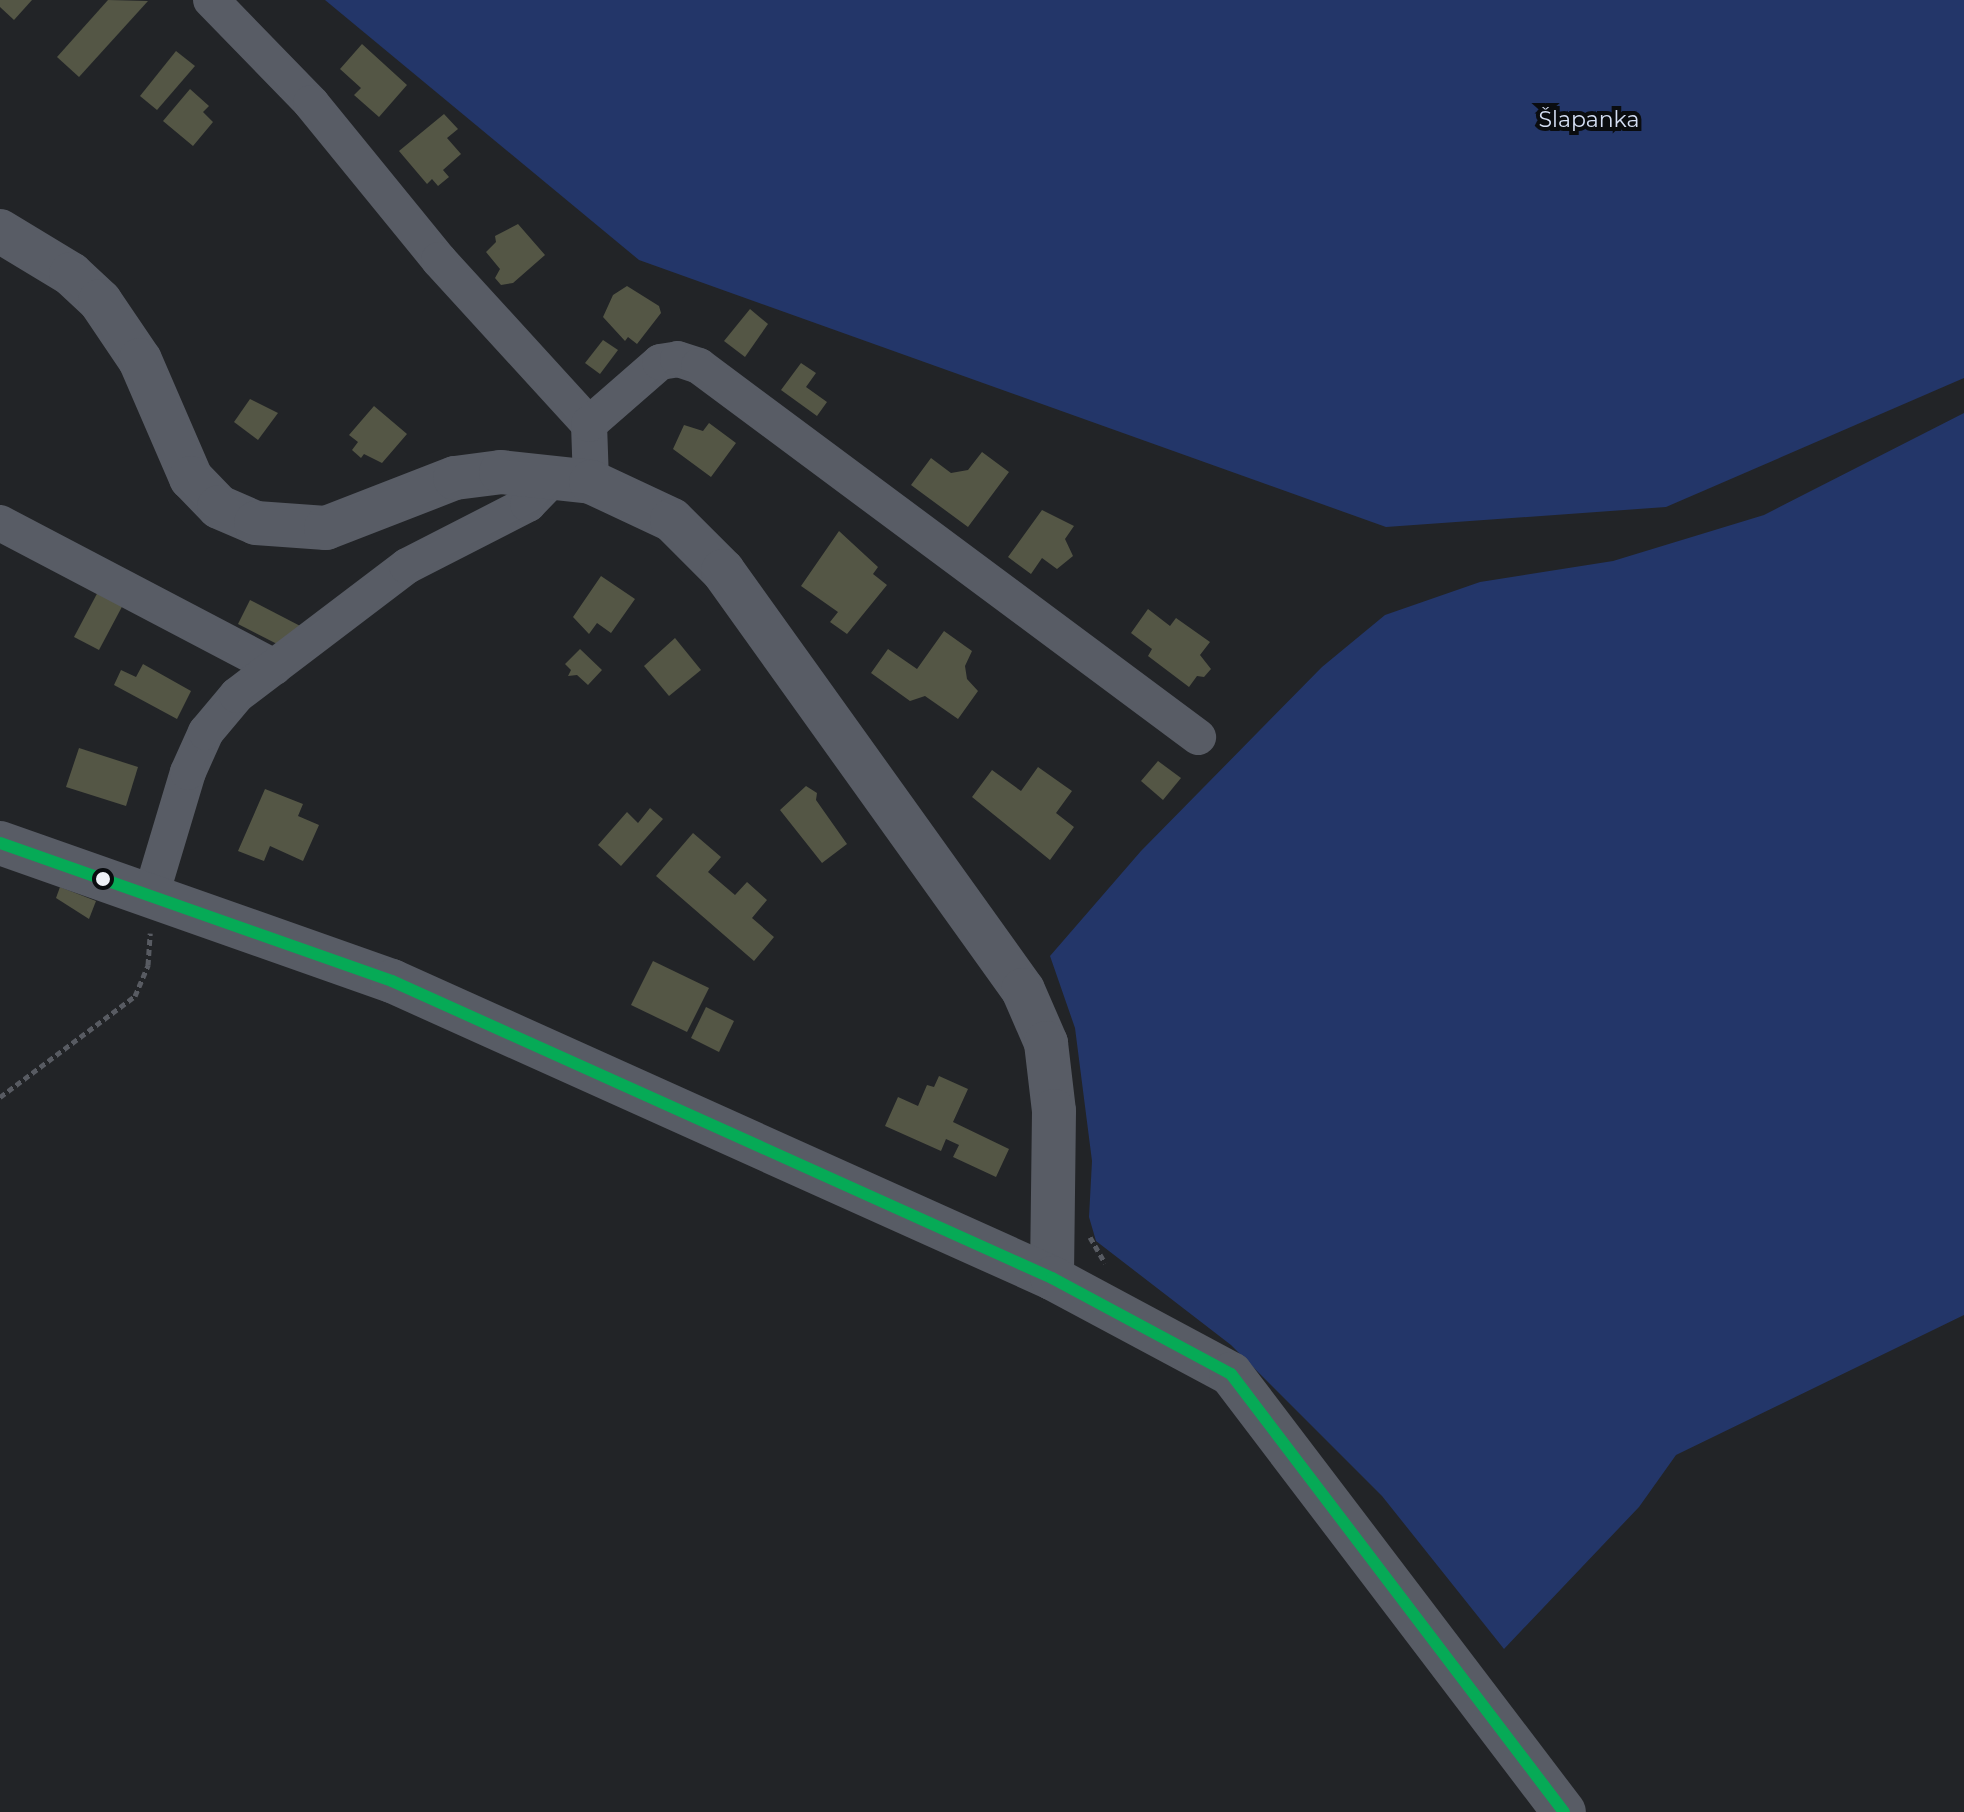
<!DOCTYPE html>
<html>
<head>
<meta charset="utf-8">
<style>
  body { margin:0 }
  #map { position:relative; width:1964px; height:1812px; overflow:hidden; background:#222427; font-family:Montserrat,sans-serif }
  div>[style] { position:absolute }
  [style*='--x'] { left:calc(var(--x)*1px); top:calc(var(--y)*1px); width:calc(var(--w)*1px); rotate:calc(var(--a)*1deg) }
  .green>* { inset:0; background:#233669 }
  .building>* { inset:0; background:#545645 }
  .path>* { height:5px; margin-top:-2.5px; transform-origin:0; background:repeating-linear-gradient(90deg,#585b62 0 6px,transparent 0 10px) }
  .minor>* { height:36px; margin:-18px; padding:0 18px; transform-origin:18px; border-radius:18px; background:#585c65 }
  .tertiary>* { height:44px; margin:-22px; padding:0 22px; transform-origin:22px; border-radius:22px; background:#585c65 }
  .bus-1>* { height:12px; margin:-6px; padding:0 6px; transform-origin:6px; border-radius:6px; background:#06aa56 }
  .dots>* { width:22px; height:22px; translate:-50% -50%; box-sizing:border-box; border:4px solid #0a0c0f; border-radius:50% }
  span { translate:-50% -50%; white-space:nowrap; text-align:center; line-height:1.15; -webkit-text-stroke:8px #0a0c0f; paint-order:stroke }
  .park-label { font-size:22px; color:#d5dff4 }
</style>
</head>
<body>
<div id="map">
  <div class="green">
    <i style="clip-path:polygon(325px 0,1964px 0,1964px 378px,1666px 507px,1386px 527px,639px 260px)"></i>
    <i style="clip-path:polygon(1964px 413px,1964px 1315px,1676px 1455px,1639px 1507px,1504px 1649px,1382px 1496px,1231px 1345px,1096px 1241px,1089px 1217px,1092px 1161px,1075px 1028px,1050px 956px,1141px 851px,1322px 667px,1385px 615px,1480px 582px,1613px 561px,1764px 515px)"></i>
  </div>
  <div class="building">
    <i style="clip-path:polygon(0 0,32px 0,14px 20px,0 7px)"></i>
    <i style="clip-path:polygon(108px 0,148px 1px,79px 77px,57px 57px)"></i>
    <i style="clip-path:polygon(362px 44px,407px 85px,379px 117px,354px 95px,361px 88px,340px 69px)"></i>
    <i style="clip-path:polygon(176px 51px,195px 66px,157px 110px,140px 96px)"></i>
    <i style="clip-path:polygon(190px 89px,209px 106px,203px 112px,213px 122px,193px 146px,163px 121px)"></i>
    <i style="clip-path:polygon(444px 114px,458px 129px,447px 138px,461px 154px,443px 170px,449px 177px,438px 186px,432px 179px,427px 184px,399px 151px)"></i>
    <i style="clip-path:polygon(518px 224px,545px 255px,513px 283px,501px 285px,495px 278px,500px 269px,486px 252px,496px 242px,495px 236px)"></i>
    <i style="clip-path:polygon(627px 286px,659px 306px,661px 313px,637px 344px,628px 337px,625px 341px,603px 317px,613px 295px)"></i>
    <i style="clip-path:polygon(750px 309px,768px 324px,745px 357px,724px 341px)"></i>
    <i style="clip-path:polygon(603px 340px,618px 350px,600px 374px,585px 363px)"></i>
    <i style="clip-path:polygon(801px 363px,816px 373px,806px 387px,827px 402px,817px 416px,781px 390px)"></i>
    <i style="clip-path:polygon(250px 399px,278px 413px,258px 440px,234px 422px)"></i>
    <i style="clip-path:polygon(374px 406px,407px 434px,382px 463px,364px 454px,361px 458px,352px 450px,358px 442px,349px 435px)"></i>
    <i style="clip-path:polygon(709px 423px,736px 443px,711px 477px,673px 449px,684px 425px,703px 431px)"></i>
    <i style="clip-path:polygon(982px 452px,1009px 472px,968px 527px,911px 485px,931px 458px,951px 473px,968px 470px)"></i>
    <i style="clip-path:polygon(1042px 510px,1074px 526px,1065px 539px,1073px 556px,1057px 569px,1042px 558px,1031px 574px,1008px 557px)"></i>
    <i style="clip-path:polygon(839px 531px,878px 567px,873px 574px,887px 585px,847px 634px,830px 622px,838px 612px,801px 586px)"></i>
    <i style="clip-path:polygon(601px 576px,635px 599px,611px 633px,597px 623px,589px 634px,573px 617px)"></i>
    <i style="clip-path:polygon(100px 588px,125px 601px,99px 650px,74px 637px)"></i>
    <i style="clip-path:polygon(250px 600px,308px 630px,281px 646px,238px 624px)"></i>
    <i style="clip-path:polygon(1148px 609px,1170px 626px,1176px 618px,1210px 642px,1200px 655px,1211px 669px,1204px 677px,1197px 676px,1189px 687px,1148px 656px,1152px 649px,1131px 633px)"></i>
    <i style="clip-path:polygon(944px 631px,972px 651px,965px 666px,967px 679px,978px 691px,958px 719px,925px 696px,910px 701px,871px 673px,888px 649px,917px 669px)"></i>
    <i style="clip-path:polygon(675px 638px,701px 670px,669px 696px,644px 666px)"></i>
    <i style="clip-path:polygon(580px 649px,602px 670px,588px 685px,577px 675px,568px 676px,571px 670px,565px 664px)"></i>
    <i style="clip-path:polygon(143px 664px,191px 691px,177px 719px,114px 685px,121px 670px,136px 677px)"></i>
    <i style="clip-path:polygon(79px 748px,138px 767px,126px 806px,66px 787px)"></i>
    <i style="clip-path:polygon(1158px 761px,1181px 778px,1163px 800px,1141px 781px)"></i>
    <i style="clip-path:polygon(1038px 767px,1072px 791px,1056px 813px,1074px 827px,1050px 860px,972px 797px,992px 770px,1021px 791px)"></i>
    <i style="clip-path:polygon(806px 786px,817px 793px,816px 800px,847px 844px,822px 863px,780px 810px)"></i>
    <i style="clip-path:polygon(265px 789px,303px 804px,298px 816px,319px 825px,303px 861px,270px 846px,264px 861px,238px 851px)"></i>
    <i style="clip-path:polygon(650px 808px,663px 819px,621px 866px,598px 845px,627px 812px,638px 823px)"></i>
    <i style="clip-path:polygon(693px 833px,721px 857px,708px 872px,735px 895px,747px 882px,767px 900px,752px 918px,774px 937px,754px 961px,656px 876px)"></i>
    <i style="clip-path:polygon(60px 887px,96px 901px,89px 919px,56px 898px)"></i>
    <i style="clip-path:polygon(653px 961px,709px 988px,687px 1032px,631px 1005px)"></i>
    <i style="clip-path:polygon(706px 1007px,734px 1021px,719px 1052px,691px 1038px)"></i>
    <i style="clip-path:polygon(939px 1076px,968px 1089px,953px 1122px,1009px 1149px,996px 1177px,953px 1157px,959px 1145px,946px 1139px,941px 1151px,885px 1126px,898px 1097px,918px 1106px,927px 1085px,934px 1087px)"></i>
  </div>
  <div class="path">
    <i style="--x:0;--y:1097;--w:169;--a:-36.8"></i>
    <i style="--x:135;--y:996;--w:34;--a:-67"></i>
    <i style="--x:148;--y:965;--w:32;--a:-86"></i>
    <i style="--x:1090;--y:1237;--w:30;--a:60"></i>
  </div>
  <div class="minor">
    <i style="--x:211;--y:0;--w:144;--a:45.8"></i>
    <i style="--x:311;--y:103;--w:203;--a:50.8"></i>
    <i style="--x:439;--y:260;--w:222;--a:47.6"></i>
    <i style="--x:589;--y:424;--w:58;--a:88"></i>
    <i style="--x:589;--y:424;--w:94;--a:-41.1"></i>
    <i style="--x:660;--y:362;--w:18;--a:-9"></i>
    <i style="--x:678;--y:359;--w:22;--a:18"></i>
    <i style="--x:699;--y:366;--w:622;--a:36.63"></i>
    <i style="--x:0;--y:523;--w:310;--a:27.7"></i>
    <i style="--x:152;--y:892;--w:125;--a:-73.3"></i>
    <i style="--x:188;--y:772;--w:44;--a:-65.8"></i>
    <i style="--x:206;--y:732;--w:48;--a:-50"></i>
    <i style="--x:237;--y:695;--w:213;--a:-37.2"></i>
    <i style="--x:407;--y:566;--w:136;--a:-27.1"></i>
    <i style="--x:528;--y:504;--w:40;--a:-46"></i>
  </div>
  <div class="tertiary">
    <i style="--x:0;--y:231;--w:83;--a:31.2"></i>
    <i style="--x:71;--y:274;--w:40;--a:43"></i>
    <i style="--x:100;--y:301;--w:71;--a:55.9"></i>
    <i style="--x:140;--y:360;--w:129;--a:66.6"></i>
    <i style="--x:191;--y:478;--w:40;--a:46"></i>
    <i style="--x:219;--y:507;--w:40;--a:23.4"></i>
    <i style="--x:256;--y:523;--w:70;--a:4.1"></i>
    <i style="--x:326;--y:528;--w:138;--a:-21.2"></i>
    <i style="--x:455;--y:478;--w:46;--a:-7.4"></i>
    <i style="--x:501;--y:472;--w:91;--a:6.3"></i>
    <i style="--x:591;--y:482;--w:89;--a:25.1"></i>
    <i style="--x:672;--y:520;--w:72;--a:45"></i>
    <i style="--x:723;--y:571;--w:515;--a:54.4"></i>
    <i style="--x:1023;--y:990;--w:58;--a:66.5"></i>
    <i style="--x:1046;--y:1043;--w:68;--a:83.3"></i>
    <i style="--x:1054;--y:1111;--w:167;--a:90.7"></i>
    <i style="--x:0;--y:843;--w:416;--a:19.4"></i>
    <i style="--x:392;--y:981;--w:724;--a:24.23"></i>
    <i style="--x:1052;--y:1278;--w:203;--a:28.2"></i>
    <i style="--x:1231;--y:1374;--w:550;--a:52.76"></i>
  </div>
  <div class="bus-1">
    <i style="--x:0;--y:843;--w:416;--a:19.4"></i>
    <i style="--x:392;--y:981;--w:724;--a:24.23"></i>
    <i style="--x:1052;--y:1278;--w:203;--a:28.2"></i>
    <i style="--x:1231;--y:1374;--w:550;--a:52.76"></i>
  </div>
  <div class="dots">
    <i style="left:103px;top:879px;background:#eff1f7"></i>
  </div>
  <div class="park-label">
    <span style="left:1589px;top:120px">Šlapanka</span>
  </div>
</div>
</body>
</html>
